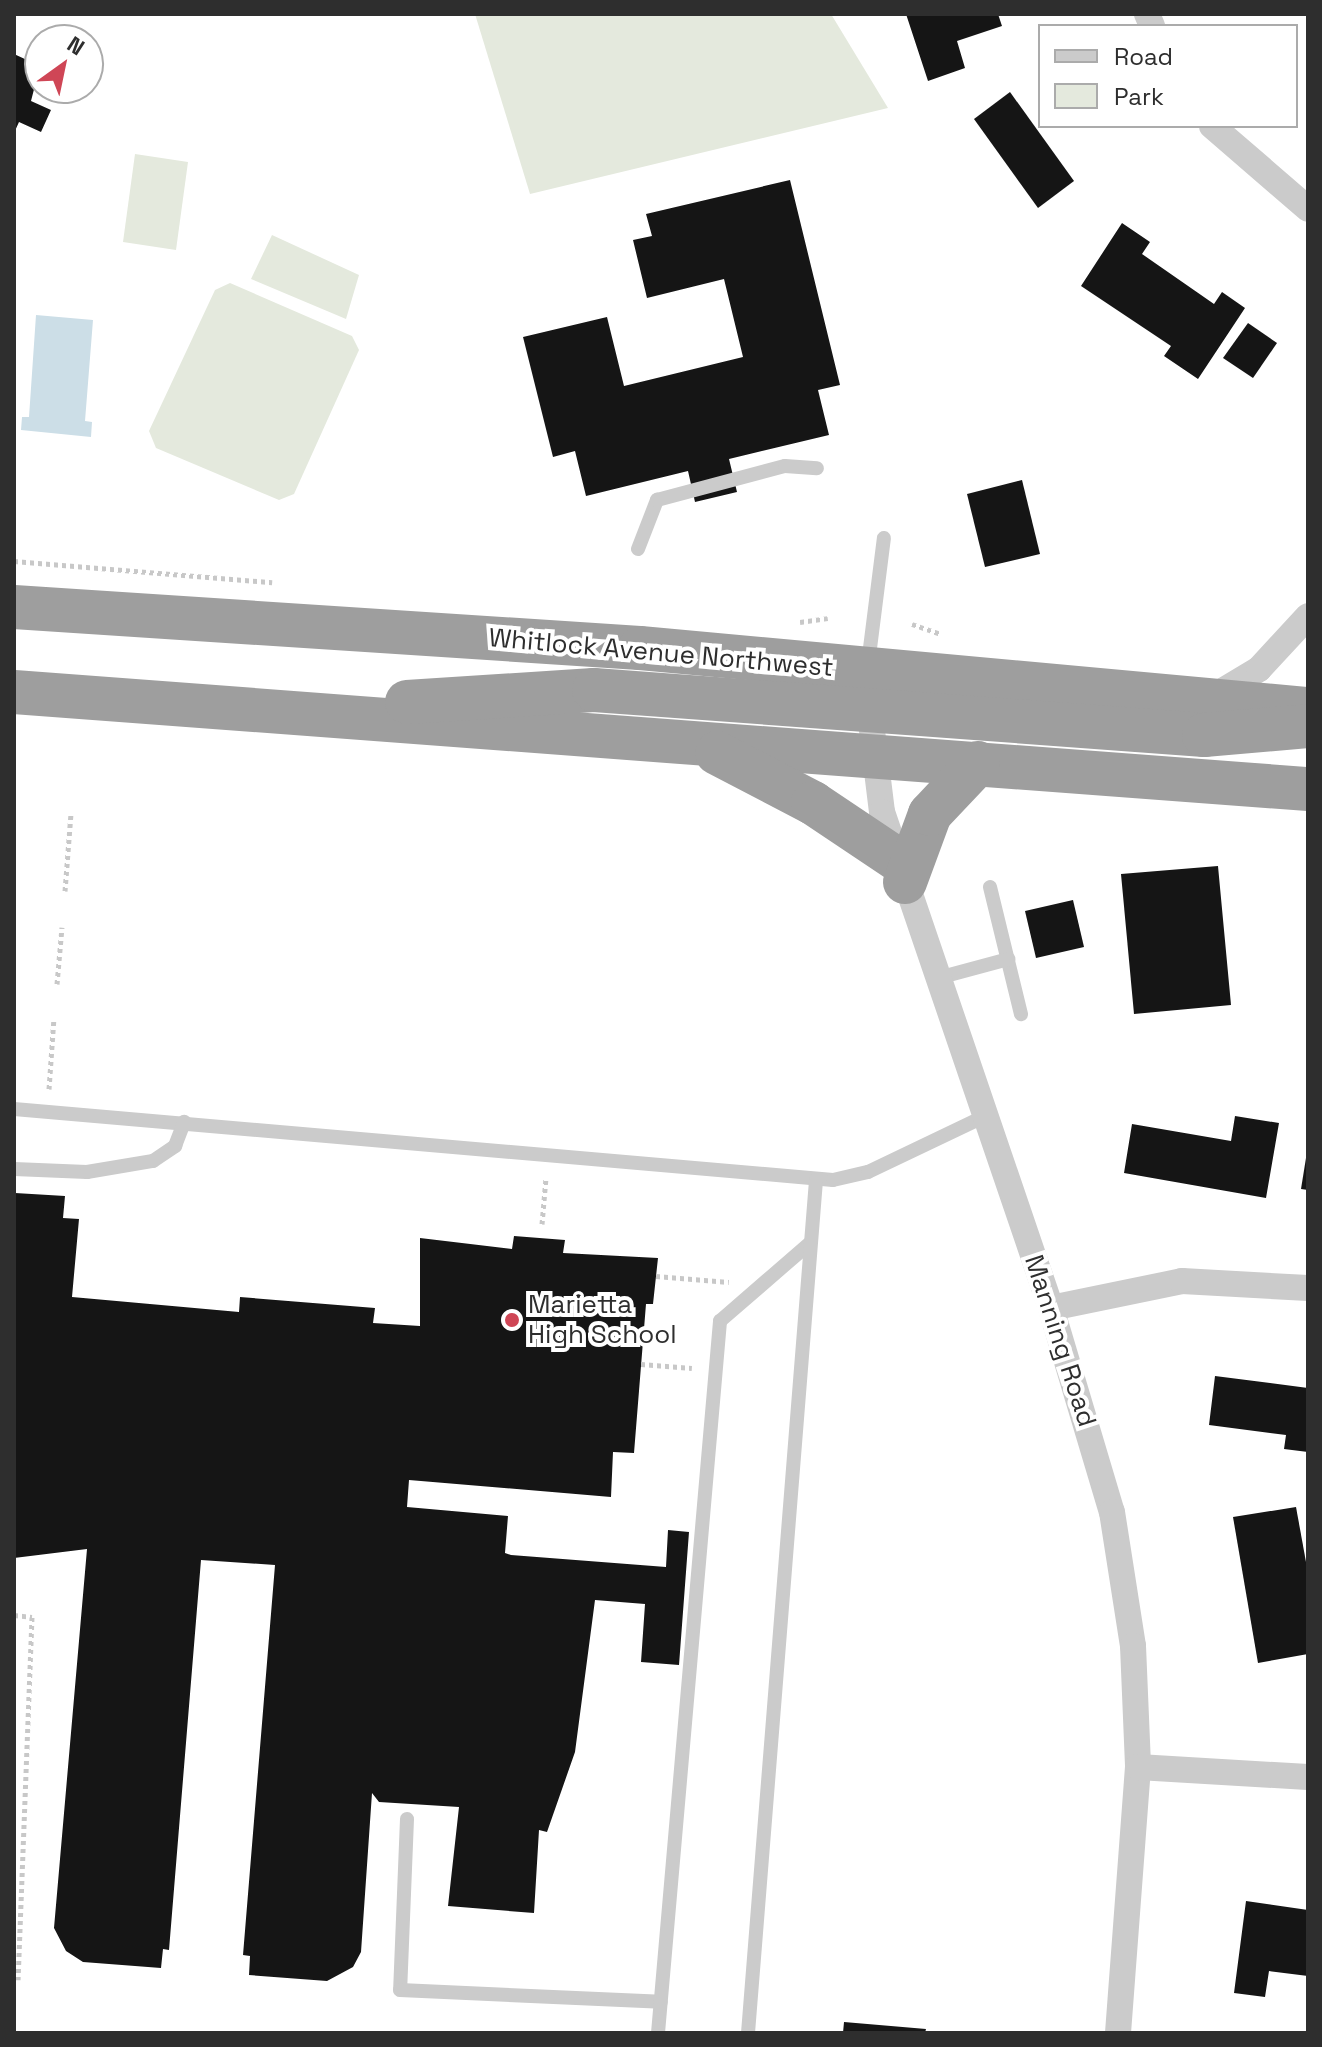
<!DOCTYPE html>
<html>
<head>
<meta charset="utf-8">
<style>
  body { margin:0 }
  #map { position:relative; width:1322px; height:2047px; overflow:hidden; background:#fff; font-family:"Space Grotesk",sans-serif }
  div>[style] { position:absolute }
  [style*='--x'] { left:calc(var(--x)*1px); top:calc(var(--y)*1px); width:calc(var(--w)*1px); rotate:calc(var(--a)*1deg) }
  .green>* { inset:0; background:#e4e9dd }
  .water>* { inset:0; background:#ccdee7 }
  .building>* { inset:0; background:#151515 }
  .path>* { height:5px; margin-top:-2.5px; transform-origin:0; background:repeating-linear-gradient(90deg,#c8c8c8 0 4px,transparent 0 8px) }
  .service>* { height:14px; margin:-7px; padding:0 7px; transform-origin:7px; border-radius:7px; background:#cbcbcb }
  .minor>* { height:26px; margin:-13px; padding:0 13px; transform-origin:13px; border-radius:13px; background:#cbcbcb }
  .trunk>* { height:44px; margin:-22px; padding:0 22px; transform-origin:22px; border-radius:22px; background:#9e9e9e }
  .dots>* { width:22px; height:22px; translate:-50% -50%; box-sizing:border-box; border:4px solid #fff; border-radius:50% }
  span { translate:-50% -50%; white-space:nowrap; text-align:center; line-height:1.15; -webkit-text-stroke:8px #fff; paint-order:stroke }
  .street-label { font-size:26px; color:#2e2e2e }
  .poi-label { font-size:26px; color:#2e2e2e }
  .left { translate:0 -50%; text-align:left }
  .frame { position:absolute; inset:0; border:16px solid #2e2e2e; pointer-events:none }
  .legend { position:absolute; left:1038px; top:24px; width:260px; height:104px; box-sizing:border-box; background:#fff; border:2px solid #ababab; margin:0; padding:10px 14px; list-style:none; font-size:24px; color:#2e2e2e }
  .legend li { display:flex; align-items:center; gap:16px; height:40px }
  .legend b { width:40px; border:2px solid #ababab }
  .north { position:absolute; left:24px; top:24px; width:80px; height:80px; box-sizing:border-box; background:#fff; border:2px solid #ababab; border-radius:50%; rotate:33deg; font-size:22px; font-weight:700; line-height:32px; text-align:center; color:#2e2e2e }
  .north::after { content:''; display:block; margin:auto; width:28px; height:36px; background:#cf4656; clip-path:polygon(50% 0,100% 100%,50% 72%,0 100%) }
</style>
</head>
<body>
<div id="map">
  <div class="green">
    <i style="clip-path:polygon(475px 14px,831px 14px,888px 108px,530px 194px)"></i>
    <i style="clip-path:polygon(135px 154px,188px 162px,176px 250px,123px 242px)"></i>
    <i style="clip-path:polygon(272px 235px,359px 275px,346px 319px,251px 279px)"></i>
    <i style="clip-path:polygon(230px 283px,352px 336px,359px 350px,294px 494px,279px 500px,156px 448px,149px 431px,215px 290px)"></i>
  </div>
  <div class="water">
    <i style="clip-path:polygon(36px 315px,93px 320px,85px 421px,92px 422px,91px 437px,21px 430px,22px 417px,29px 417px)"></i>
  </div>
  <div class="building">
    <i style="clip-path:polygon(906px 14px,998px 14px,1002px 26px,957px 41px,965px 68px,928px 81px)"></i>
    <i style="clip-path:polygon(14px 54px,40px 66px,31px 101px,51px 110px,41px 132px,19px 122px,14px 133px)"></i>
    <i style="clip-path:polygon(1010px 92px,1074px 181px,1038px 208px,974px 119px)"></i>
    <i style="clip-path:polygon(790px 180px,840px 385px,818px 390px,829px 435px,729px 459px,737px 492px,695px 502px,688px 471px,586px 496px,575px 451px,553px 457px,523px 337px,607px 317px,624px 386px,743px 357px,724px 279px,647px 298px,633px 240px,652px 236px,646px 214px)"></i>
    <i style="clip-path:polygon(1122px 223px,1150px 242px,1142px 254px,1214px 304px,1222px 292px,1245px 308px,1198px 379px,1164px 356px,1171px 346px,1081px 286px)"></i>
    <i style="clip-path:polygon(1248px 323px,1277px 343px,1253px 378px,1223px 358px)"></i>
    <i style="clip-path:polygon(1022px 480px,1040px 554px,985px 567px,967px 494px)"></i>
    <i style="clip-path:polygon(1218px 866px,1231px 1005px,1134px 1014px,1121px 874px)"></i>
    <i style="clip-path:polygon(1073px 900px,1084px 947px,1036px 958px,1025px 911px)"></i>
    <i style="clip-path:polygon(1235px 1116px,1279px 1123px,1266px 1198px,1124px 1173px,1132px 1124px,1231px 1141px)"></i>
    <i style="clip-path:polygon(1306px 1158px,1308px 1158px,1308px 1190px,1301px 1189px)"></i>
    <i style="clip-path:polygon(15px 1193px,65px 1196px,63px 1218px,79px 1219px,72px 1297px,239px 1312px,240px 1297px,375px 1308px,373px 1323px,420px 1326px,420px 1238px,512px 1249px,514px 1236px,565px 1240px,563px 1253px,658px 1258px,653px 1304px,646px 1304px,634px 1453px,613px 1452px,611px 1497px,409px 1480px,407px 1507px,508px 1516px,505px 1553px,511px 1555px,666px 1567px,668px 1530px,689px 1532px,679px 1665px,641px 1662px,645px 1604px,595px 1600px,575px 1752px,547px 1832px,539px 1830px,534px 1913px,448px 1906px,459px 1807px,379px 1802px,372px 1793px,361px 1952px,353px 1967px,327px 1981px,249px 1975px,250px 1956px,243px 1955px,275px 1565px,201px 1560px,169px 1950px,163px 1949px,161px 1968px,83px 1962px,66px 1951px,54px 1928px,87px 1549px,14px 1558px)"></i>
    <i style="clip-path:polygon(1215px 1376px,1308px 1388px,1308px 1452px,1284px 1449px,1286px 1435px,1209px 1425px)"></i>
    <i style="clip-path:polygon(1296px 1507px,1308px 1573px,1308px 1654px,1258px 1663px,1233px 1517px)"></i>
    <i style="clip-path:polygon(1246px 1901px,1308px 1910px,1308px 1976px,1269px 1971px,1265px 1997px,1234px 1993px)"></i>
    <i style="clip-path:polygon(844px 2022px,926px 2029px,925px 2033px,843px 2033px)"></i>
  </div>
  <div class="path">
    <i style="--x:14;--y:561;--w:259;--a:4.7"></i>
    <i style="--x:800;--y:622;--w:28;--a:-8"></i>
    <i style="--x:912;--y:624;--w:31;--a:19"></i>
    <i style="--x:65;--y:891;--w:78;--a:-85.6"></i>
    <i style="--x:57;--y:984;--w:57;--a:-85"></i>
    <i style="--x:49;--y:1089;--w:71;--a:-86"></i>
    <i style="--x:542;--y:1224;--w:47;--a:-85.1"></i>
    <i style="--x:656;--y:1276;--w:73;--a:4.7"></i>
    <i style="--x:641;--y:1364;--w:51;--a:4.5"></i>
    <i style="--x:14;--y:1615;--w:18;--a:6"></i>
    <i style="--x:32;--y:1617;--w:363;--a:92.2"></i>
  </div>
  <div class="service">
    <i style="--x:638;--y:549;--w:53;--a:-68.8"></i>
    <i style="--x:657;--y:500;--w:132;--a:-14.9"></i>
    <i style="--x:785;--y:466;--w:32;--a:4"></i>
    <i style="--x:868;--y:664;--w:127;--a:-82.8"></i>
    <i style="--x:990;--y:887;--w:131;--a:76.3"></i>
    <i style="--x:938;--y:978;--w:73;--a:-15"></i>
    <i style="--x:14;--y:1109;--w:822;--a:4.95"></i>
    <i style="--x:833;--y:1180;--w:36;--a:-13"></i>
    <i style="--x:868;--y:1172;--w:125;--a:-25.5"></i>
    <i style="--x:14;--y:1169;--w:73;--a:2.4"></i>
    <i style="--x:87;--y:1172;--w:67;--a:-9.5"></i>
    <i style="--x:153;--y:1161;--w:27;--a:-34"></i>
    <i style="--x:175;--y:1146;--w:26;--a:-69"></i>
    <i style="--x:407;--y:1819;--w:171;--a:92.3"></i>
    <i style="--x:400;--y:1990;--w:261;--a:2.6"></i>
    <i style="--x:658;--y:2033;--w:715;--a:-85.02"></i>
    <i style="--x:720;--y:1321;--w:119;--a:-40.9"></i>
    <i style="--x:748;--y:2033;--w:856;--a:-85.44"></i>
  </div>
  <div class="minor">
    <i style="--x:1147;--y:14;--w:13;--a:67"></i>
    <i style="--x:1212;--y:126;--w:127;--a:40.8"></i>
    <i style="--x:868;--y:698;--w:115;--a:83"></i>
    <i style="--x:882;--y:812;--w:524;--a:71.18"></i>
    <i style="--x:1051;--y:1308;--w:213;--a:73.4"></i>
    <i style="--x:1112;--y:1512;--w:136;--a:81.1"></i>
    <i style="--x:1133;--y:1646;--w:121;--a:87.6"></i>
    <i style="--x:1138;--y:1767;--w:267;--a:94.3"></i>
    <i style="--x:1211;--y:698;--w:56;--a:-31.1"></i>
    <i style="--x:1259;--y:669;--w:72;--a:-47.2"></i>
    <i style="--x:1051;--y:1308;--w:134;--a:-11.6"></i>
    <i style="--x:1182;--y:1281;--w:126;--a:3.2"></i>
    <i style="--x:1138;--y:1767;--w:170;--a:3.4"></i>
  </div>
  <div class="trunk">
    <i style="--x:14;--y:607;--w:627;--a:3.75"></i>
    <i style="--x:640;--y:648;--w:671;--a:5.22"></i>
    <i style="--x:14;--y:692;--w:1298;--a:4.29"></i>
    <i style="--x:407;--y:702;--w:187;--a:-3.7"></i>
    <i style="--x:594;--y:690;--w:612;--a:4.22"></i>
    <i style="--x:1204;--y:735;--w:104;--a:-4.9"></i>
    <i style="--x:717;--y:753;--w:108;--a:27.5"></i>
    <i style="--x:813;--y:803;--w:102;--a:33.8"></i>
    <i style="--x:905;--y:882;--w:72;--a:-69.8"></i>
    <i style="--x:930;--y:814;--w:70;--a:-46.7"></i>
  </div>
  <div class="dots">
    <i style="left:512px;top:1320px;background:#cf4656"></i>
  </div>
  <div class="street-label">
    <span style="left:661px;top:653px;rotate:5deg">Whitlock Avenue Northwest</span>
    <span style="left:1060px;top:1341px;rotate:72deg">Manning Road</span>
  </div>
  <div class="poi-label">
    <span class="left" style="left:528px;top:1320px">Marietta<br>High School</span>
  </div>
  <div class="frame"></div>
  <ul class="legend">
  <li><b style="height:10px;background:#cbcbcb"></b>Road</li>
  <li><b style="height:22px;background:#e4e9dd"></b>Park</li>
  </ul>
  <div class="north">N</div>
</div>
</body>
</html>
